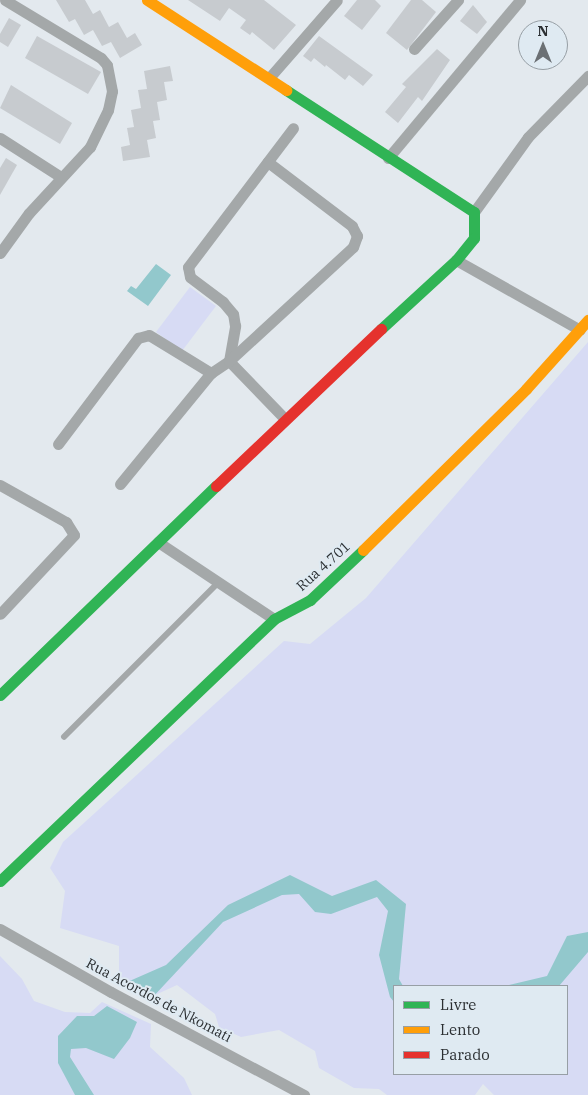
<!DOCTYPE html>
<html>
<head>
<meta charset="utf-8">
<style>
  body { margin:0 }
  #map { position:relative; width:588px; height:1095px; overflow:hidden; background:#e3e9ee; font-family:"IBM Plex Serif",serif }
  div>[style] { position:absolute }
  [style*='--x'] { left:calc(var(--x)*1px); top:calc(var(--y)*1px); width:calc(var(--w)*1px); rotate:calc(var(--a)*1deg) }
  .green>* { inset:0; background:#d7dbf4 }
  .water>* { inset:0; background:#92c8cc }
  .building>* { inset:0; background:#c7cbcf }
  .lane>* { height:5.5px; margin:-2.75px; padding:0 2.75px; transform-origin:2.75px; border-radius:2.75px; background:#a4a8a9 }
  .street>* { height:11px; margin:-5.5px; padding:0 5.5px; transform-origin:5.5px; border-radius:5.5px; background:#a4a8a9 }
  .fast>* { height:11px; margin:-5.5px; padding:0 5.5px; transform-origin:5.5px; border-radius:5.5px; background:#30b455 }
  .slow>* { height:11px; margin:-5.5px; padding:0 5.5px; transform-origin:5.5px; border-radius:5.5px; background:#ff9f0a }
  .jam>* { height:11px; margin:-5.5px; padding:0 5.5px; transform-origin:5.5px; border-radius:5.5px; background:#e5322d }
  span { translate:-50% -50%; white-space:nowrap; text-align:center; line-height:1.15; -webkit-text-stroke:4px #dfeaf2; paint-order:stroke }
  .street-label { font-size:14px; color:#2b2f32 }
  .legend { position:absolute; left:393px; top:985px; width:175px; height:90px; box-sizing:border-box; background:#dfeaf2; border:1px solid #979fa5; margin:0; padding:6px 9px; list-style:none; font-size:15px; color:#2b2f32 }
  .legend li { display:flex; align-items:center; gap:10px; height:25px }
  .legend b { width:25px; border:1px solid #979fa5 }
  .north { position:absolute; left:518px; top:20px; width:50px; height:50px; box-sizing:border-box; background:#dfeaf2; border:1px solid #979fa5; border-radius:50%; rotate:0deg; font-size:14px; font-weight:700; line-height:20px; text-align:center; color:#2b2f32 }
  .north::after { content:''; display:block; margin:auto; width:18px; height:22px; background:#6b7074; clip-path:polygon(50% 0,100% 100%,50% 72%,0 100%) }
</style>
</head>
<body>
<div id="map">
  <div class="green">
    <i style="clip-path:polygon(190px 287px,216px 306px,182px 351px,156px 332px)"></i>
    <i style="clip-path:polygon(evenodd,588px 342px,588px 1095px,494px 1095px,483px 1084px,475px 1095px,387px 1095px,379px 1089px,354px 1088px,319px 1068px,315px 1051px,279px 1030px,241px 1037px,219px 1027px,215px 1014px,177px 985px,153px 996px,119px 976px,119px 946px,60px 928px,65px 891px,50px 868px,63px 842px,284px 641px,310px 644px,366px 598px,588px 342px,394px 986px,567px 986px,567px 1074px,394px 1074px,394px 986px)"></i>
    <i style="clip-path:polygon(0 956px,22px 979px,34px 1001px,65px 1012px,90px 1013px,102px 1002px,151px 1024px,150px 1047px,184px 1078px,192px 1095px,0 1095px)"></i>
  </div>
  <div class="water">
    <i style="clip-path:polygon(156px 264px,171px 275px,148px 306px,127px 291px,131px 286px,136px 289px)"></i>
    <i style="clip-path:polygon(290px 875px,332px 896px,376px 880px,406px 904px,399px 979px,403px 986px,394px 986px,394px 1002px,390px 997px,379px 955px,388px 911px,377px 897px,331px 914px,315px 912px,299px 894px,282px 895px,223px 922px,151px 999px,125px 983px,166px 965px,228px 905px)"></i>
    <i style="clip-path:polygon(588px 932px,588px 952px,559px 986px,505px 986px,547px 976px,567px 936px)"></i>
    <i style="clip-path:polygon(107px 1006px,137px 1022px,130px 1038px,114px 1059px,86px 1048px,71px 1049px,70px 1057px,94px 1095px,75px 1095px,58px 1063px,58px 1036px,77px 1016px,94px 1016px)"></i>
  </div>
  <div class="building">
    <i style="clip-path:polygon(56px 0,85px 0,93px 14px,100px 10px,109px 27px,118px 22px,127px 38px,135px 33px,142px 45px,120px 58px,111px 42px,102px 46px,93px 30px,84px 35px,75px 19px,69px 22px)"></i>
    <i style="clip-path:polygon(188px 0,264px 0,296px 25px,274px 50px,252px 32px,250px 35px,240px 28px,246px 20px,229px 8px,220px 21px)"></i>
    <i style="clip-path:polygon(357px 0,375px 0,381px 6px,362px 30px,344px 16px)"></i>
    <i style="clip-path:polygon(411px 0,422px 0,436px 12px,407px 50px,386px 33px)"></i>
    <i style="clip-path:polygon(473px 5px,487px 22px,477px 34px,460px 21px)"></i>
    <i style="clip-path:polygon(9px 18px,21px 25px,8px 47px,0 42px,0 34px)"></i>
    <i style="clip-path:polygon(37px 36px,101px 72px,88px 94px,25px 58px)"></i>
    <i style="clip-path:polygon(319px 36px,373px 75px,363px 86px,349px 75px,345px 80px,326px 65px,325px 67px,314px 58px,311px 62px,303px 56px)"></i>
    <i style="clip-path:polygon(437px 49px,450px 60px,422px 101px,418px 97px,398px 123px,385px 112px,406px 87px,402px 84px)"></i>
    <i style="clip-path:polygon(170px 66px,173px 81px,164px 82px,167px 100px,157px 102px,160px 120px,153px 121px,156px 138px,147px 140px,150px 157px,123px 161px,121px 147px,130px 145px,127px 128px,134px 127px,131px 110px,141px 108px,138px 90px,147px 89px,144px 71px)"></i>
    <i style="clip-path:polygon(11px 85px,72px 123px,60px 144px,0 108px)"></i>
    <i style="clip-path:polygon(6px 158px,17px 165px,0 195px,0 168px)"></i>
  </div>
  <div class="lane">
    <i style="--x:64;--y:737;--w:218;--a:-45"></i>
  </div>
  <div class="street">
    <i style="--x:414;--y:49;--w:66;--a:-48.1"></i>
    <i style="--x:269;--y:78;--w:103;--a:-48.9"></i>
    <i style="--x:0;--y:138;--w:72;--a:32.6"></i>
    <i style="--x:388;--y:158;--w:206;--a:-50.1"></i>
    <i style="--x:474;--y:212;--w:92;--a:-54.2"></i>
    <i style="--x:528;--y:137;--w:86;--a:-45.5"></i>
    <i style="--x:0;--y:253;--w:49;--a:-54.1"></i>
    <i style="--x:29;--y:213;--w:90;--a:-47.3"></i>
    <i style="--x:90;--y:147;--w:41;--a:-64.1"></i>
    <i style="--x:108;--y:110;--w:19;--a:-78"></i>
    <i style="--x:112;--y:91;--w:26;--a:-101"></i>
    <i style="--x:107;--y:65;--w:9;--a:-131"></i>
    <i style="--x:101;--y:58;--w:112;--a:-148.9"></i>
    <i style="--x:456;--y:260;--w:142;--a:29.4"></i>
    <i style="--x:229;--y:361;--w:36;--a:-80"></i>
    <i style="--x:235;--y:326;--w:12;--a:-99"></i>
    <i style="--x:233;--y:314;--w:16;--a:-130"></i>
    <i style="--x:223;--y:302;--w:41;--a:-142.9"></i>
    <i style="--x:190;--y:277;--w:10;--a:-101"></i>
    <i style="--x:188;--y:267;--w:174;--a:-52.9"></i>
    <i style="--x:229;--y:361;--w:81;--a:46"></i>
    <i style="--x:58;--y:444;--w:133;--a:-53"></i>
    <i style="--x:138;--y:338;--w:11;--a:-15"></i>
    <i style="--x:149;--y:335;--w:73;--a:31.5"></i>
    <i style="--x:211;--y:373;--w:22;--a:-34"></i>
    <i style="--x:229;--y:361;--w:168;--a:-42.6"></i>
    <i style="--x:353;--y:247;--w:12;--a:-70"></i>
    <i style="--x:357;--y:236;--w:11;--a:-117"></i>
    <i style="--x:352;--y:226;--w:106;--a:-142.7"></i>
    <i style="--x:120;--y:484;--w:144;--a:-50.7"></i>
    <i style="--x:0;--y:485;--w:76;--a:29.3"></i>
    <i style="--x:66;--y:522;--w:15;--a:58"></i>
    <i style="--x:74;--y:535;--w:108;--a:133.1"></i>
    <i style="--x:158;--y:542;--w:139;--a:33.6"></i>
    <i style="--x:0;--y:929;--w:128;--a:29.6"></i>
    <i style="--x:111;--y:992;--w:219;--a:28.1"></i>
  </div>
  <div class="fast">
    <i style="--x:286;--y:90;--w:224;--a:33"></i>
    <i style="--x:474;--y:212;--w:26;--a:90"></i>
    <i style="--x:474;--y:238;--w:28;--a:129"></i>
    <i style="--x:456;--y:260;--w:102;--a:137.4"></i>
    <i style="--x:0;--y:695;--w:301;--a:-44.1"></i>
    <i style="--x:0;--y:881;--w:379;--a:-43.7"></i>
    <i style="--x:274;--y:619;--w:41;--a:-27.8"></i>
    <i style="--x:310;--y:600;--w:73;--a:-43.3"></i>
  </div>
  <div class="slow">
    <i style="--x:147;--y:0;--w:166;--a:32.9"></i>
    <i style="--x:363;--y:550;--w:229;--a:-44.6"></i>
    <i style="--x:526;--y:389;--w:93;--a:-48.1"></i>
  </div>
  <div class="jam">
    <i style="--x:216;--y:486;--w:228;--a:-43.6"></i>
  </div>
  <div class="street-label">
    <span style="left:323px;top:566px;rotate:-42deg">Rua 4.701</span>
    <span style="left:159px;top:1000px;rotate:28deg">Rua Acordos de Nkomati</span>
  </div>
  <ul class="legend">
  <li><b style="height:6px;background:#30b455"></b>Livre</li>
  <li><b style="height:6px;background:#ff9f0a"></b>Lento</li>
  <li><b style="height:6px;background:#e5322d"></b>Parado</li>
  </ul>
  <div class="north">N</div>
</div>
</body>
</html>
